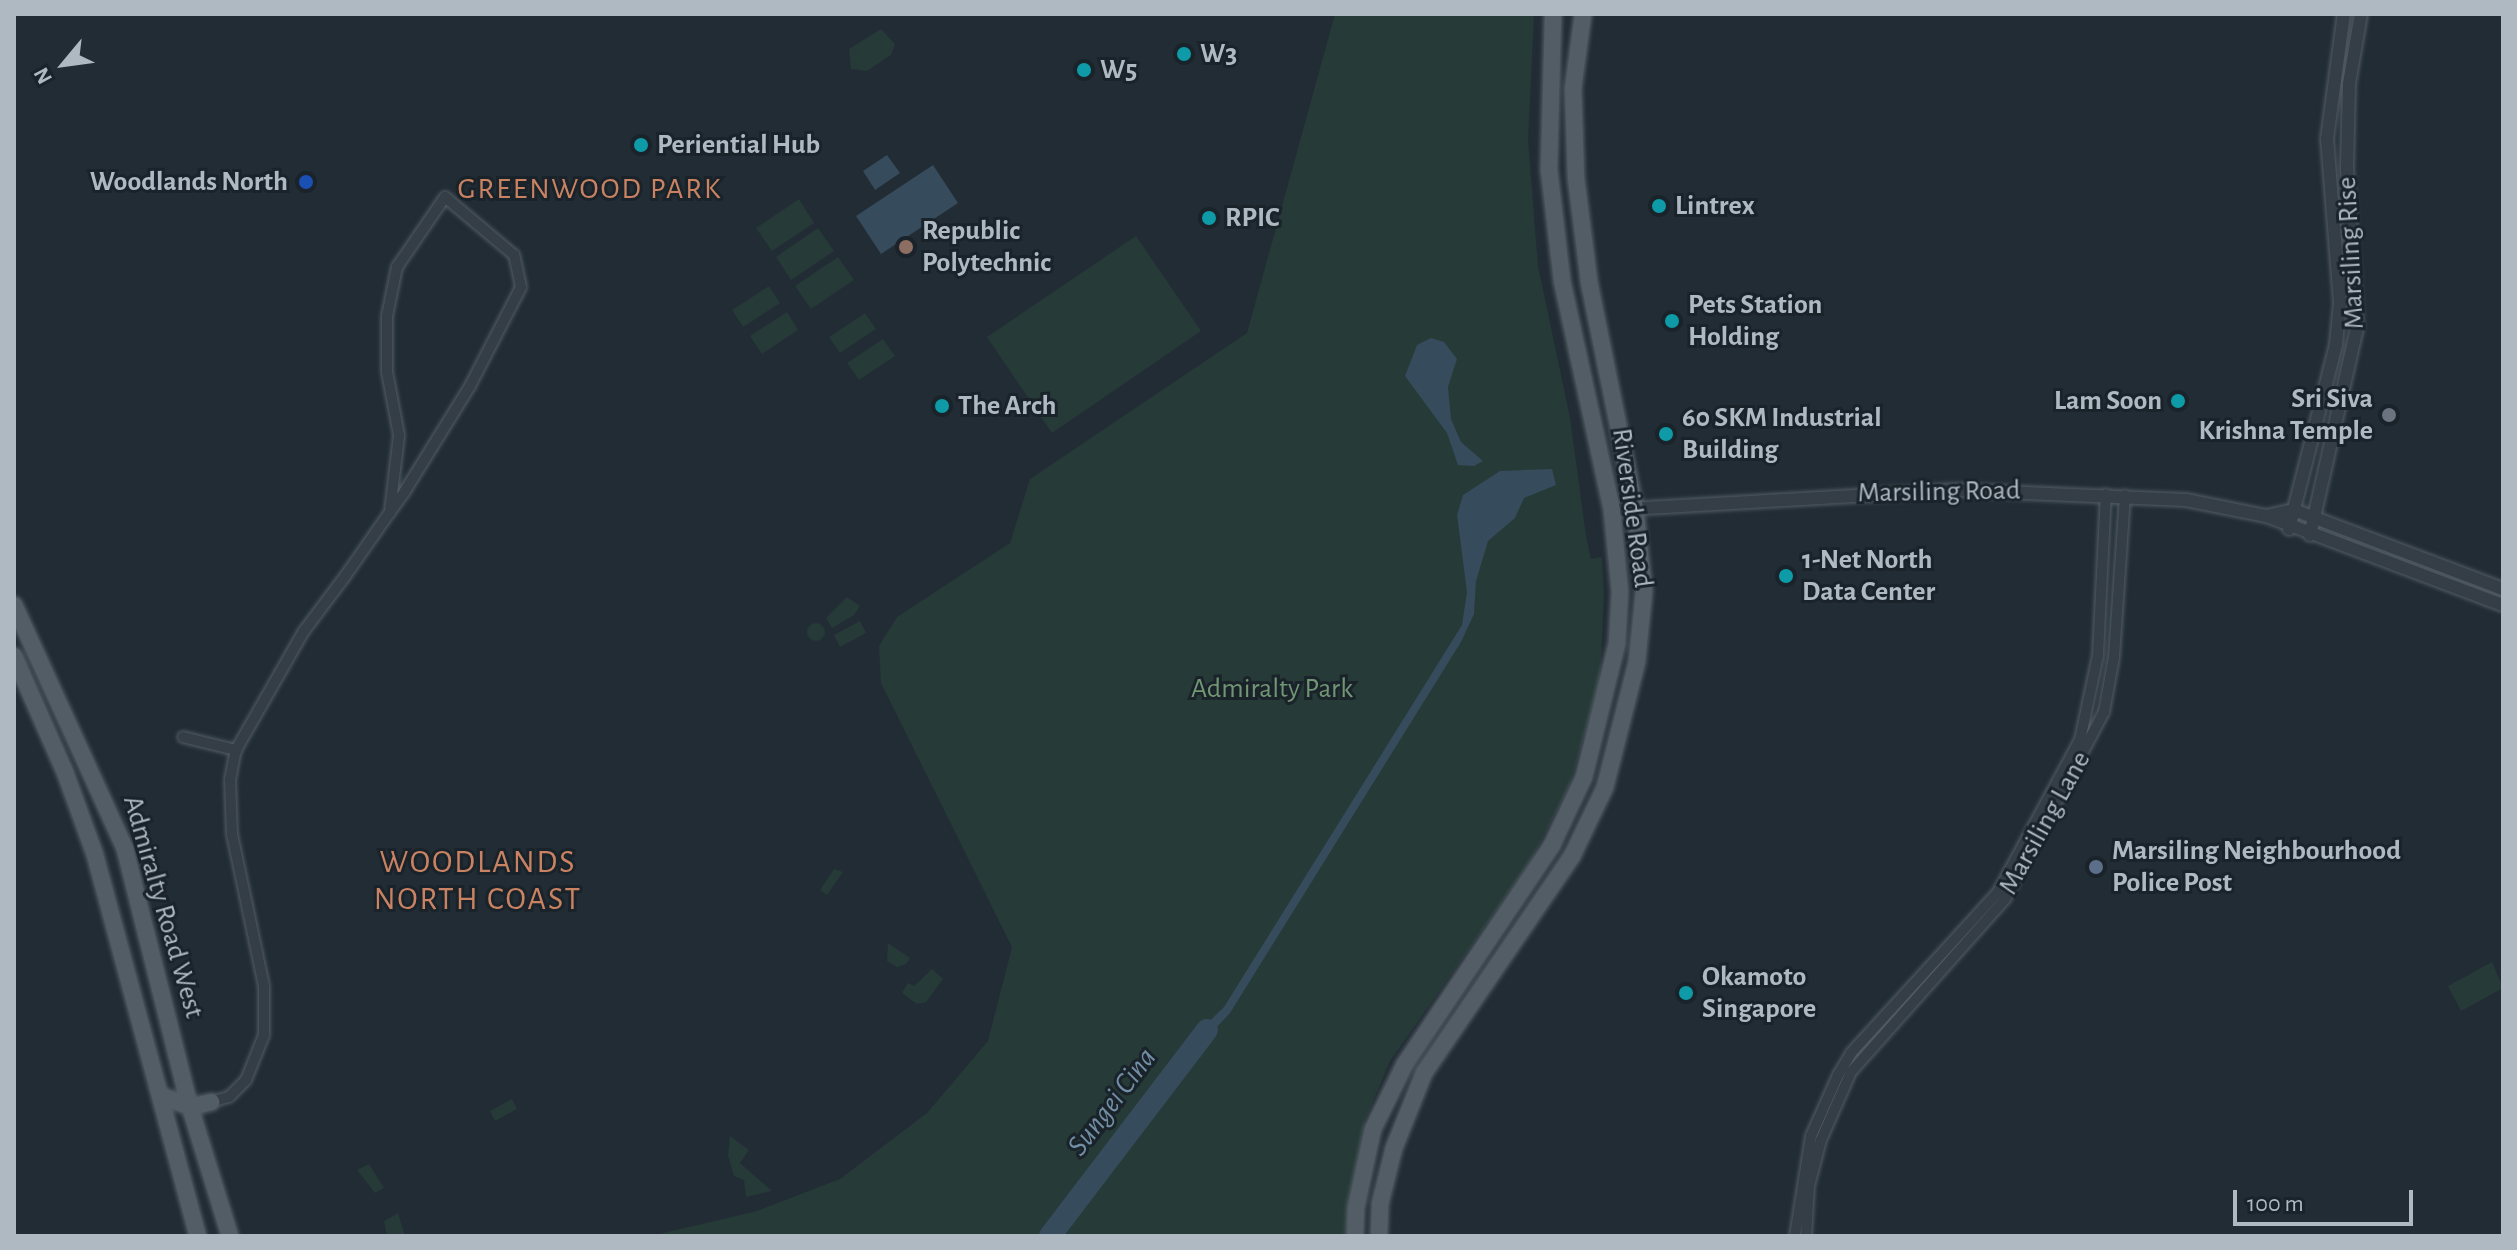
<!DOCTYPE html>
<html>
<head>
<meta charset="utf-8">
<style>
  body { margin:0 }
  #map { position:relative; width:2517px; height:1250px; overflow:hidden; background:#222c35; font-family:"Alegreya Sans",sans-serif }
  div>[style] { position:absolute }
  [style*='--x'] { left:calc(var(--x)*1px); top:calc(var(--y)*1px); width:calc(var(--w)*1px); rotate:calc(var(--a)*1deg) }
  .green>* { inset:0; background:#263a38 }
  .round { border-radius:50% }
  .water>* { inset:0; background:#364b5b }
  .river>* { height:22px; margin:-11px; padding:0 11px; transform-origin:11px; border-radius:11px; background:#364b5b }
  .roads { filter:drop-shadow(0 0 2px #525c63) drop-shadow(0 0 2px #525c63) }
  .minor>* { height:10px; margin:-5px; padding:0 5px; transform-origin:5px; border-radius:5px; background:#353e46 }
  .tertiary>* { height:12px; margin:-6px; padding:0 6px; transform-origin:6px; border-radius:6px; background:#353e46 }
  .primary>* { height:16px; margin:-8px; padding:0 8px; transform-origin:8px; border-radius:8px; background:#535d66 }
  .dots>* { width:22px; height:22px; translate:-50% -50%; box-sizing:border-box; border:4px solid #1a232a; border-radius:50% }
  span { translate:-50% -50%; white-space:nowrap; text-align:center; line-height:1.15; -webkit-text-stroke:6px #1a232a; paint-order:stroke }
  .poi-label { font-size:28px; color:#afb9c2; font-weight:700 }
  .left { translate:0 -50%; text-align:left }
  .right { translate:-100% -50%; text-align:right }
  .street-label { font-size:28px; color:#afb9c2 }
  .park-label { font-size:28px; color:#709674 }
  .neighbourhood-label { font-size:30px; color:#c98363; letter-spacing:2px }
  .water-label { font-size:30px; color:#728ea4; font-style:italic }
  .quarter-label { font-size:32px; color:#c98363; letter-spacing:2px }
  .frame { position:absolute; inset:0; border:16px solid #afb9c2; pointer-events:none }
  .north { position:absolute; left:24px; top:24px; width:80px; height:80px; -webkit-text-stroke:6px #1a232a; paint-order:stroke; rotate:241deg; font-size:22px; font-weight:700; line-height:32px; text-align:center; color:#afb9c2 }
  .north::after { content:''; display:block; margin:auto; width:28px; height:36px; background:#afb9c2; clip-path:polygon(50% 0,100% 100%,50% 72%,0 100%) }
  .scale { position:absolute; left:2233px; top:1190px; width:180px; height:36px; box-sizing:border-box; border:4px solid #afb9c2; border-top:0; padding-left:10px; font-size:24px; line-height:28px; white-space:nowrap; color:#afb9c2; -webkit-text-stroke:6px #1a232a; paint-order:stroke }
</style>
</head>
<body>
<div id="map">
  <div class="green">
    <i style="clip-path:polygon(1335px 14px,1534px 14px,1528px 140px,1538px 266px,1570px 418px,1586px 536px,1591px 559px,1602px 557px,1604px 595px,1600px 682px,1569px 787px,1529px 864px,1390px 1061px,1365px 1120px,1346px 1236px,651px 1236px,757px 1211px,840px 1179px,927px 1113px,988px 1041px,1012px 947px,881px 683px,879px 646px,897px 617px,1010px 543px,1030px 479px,1247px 333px)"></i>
    <i style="clip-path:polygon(881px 29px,895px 44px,891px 55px,867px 71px,851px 69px,849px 49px)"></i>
    <i style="clip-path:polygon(799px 199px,814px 223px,772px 251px,756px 228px)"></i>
    <i style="clip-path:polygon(818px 228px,834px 251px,791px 280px,776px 257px)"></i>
    <i style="clip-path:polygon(1136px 236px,1201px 331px,1052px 433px,987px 337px)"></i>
    <i style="clip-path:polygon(838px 257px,854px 280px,811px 309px,795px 286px)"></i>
    <i style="clip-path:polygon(769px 286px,780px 303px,743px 327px,732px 310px)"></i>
    <i style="clip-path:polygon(787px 312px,798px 330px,762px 354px,750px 336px)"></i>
    <i style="clip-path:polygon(865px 313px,876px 329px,840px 353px,829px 337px)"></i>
    <i style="clip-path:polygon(883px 339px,895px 356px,859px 380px,847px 363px)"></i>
    <i style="clip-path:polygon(847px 597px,860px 606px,854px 615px,832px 628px,826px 618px)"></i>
    <i style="clip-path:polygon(860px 621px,866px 633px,840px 647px,834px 635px)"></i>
    <i class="round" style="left:807px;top:623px;width:18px;height:18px"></i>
    <i style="clip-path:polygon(834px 869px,843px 872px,827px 895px,820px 890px)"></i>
    <i style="clip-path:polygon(888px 943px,910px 958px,906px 964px,897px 967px,887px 961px)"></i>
    <i style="clip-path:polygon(2492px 962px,2503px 988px,2461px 1011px,2448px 986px)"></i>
    <i style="clip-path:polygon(932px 969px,943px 979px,926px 1002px,917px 1004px,902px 993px,908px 983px,914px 986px)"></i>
    <i style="clip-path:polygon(512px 1099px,517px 1109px,495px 1121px,490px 1111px)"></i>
    <i style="clip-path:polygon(730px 1136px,749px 1150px,740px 1163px,772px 1191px,746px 1197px,744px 1180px,734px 1176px,728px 1156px)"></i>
    <i style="clip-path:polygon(369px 1164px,384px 1188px,375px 1193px,357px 1170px)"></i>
    <i style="clip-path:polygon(398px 1213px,405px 1236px,387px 1236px,384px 1221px)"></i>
  </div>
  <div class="water">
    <i style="clip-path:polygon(887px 155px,900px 173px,875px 190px,863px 171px)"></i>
    <i style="clip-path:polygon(933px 165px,958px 203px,881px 254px,856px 216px)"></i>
    <i style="clip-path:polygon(1431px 338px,1444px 342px,1457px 359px,1448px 387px,1451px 419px,1461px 442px,1483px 461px,1474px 466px,1458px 465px,1447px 433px,1405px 376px,1417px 345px)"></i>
    <i style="clip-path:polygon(1552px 469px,1556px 485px,1524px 498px,1515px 518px,1488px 541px,1476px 581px,1474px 614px,1461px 642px,1230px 1013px,1190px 1056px,1182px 1048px,1224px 1007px,1462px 625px,1467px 592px,1457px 515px,1463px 495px,1500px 471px)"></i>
  </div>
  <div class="river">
    <i style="--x:1050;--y:1236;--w:259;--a:-52.7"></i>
  </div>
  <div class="roads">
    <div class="minor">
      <i style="--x:183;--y:737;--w:55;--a:13.8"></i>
      <i style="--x:211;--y:1102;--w:19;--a:-16"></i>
      <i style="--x:229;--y:1097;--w:24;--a:-45"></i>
      <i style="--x:246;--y:1080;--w:48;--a:-68.2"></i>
      <i style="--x:264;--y:1035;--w:49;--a:-90"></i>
      <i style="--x:264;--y:986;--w:155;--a:-101.9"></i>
      <i style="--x:232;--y:834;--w:54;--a:-92.1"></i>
      <i style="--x:230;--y:780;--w:31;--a:-79"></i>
      <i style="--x:236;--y:750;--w:137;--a:-60.3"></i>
      <i style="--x:304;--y:631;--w:70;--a:-53.1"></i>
      <i style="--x:346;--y:575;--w:77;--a:-55.1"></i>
      <i style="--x:390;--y:512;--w:26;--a:-54"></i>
      <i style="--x:405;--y:491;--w:123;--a:-58.2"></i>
      <i style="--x:470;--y:386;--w:111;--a:-62.7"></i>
      <i style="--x:521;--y:287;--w:33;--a:-102"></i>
      <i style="--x:514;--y:255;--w:90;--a:-140"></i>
      <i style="--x:445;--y:197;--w:85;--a:124.4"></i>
      <i style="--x:397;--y:267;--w:50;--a:101.5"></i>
      <i style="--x:387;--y:316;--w:56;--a:90"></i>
      <i style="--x:387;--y:372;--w:64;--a:79.2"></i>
      <i style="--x:399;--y:435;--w:78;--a:96.7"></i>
      <i style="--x:1795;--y:1236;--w:101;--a:-80.9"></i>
      <i style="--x:1811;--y:1136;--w:67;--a:-66.1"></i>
      <i style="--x:1838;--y:1075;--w:26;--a:-59"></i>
      <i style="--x:1851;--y:1053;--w:218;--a:-47.6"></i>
      <i style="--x:1998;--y:892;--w:173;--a:-61.7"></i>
      <i style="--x:2080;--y:740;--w:87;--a:-78"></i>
      <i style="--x:2098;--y:655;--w:161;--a:-87.2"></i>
      <i style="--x:1806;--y:1236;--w:50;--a:-86.6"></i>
      <i style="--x:1809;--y:1186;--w:48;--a:-75.4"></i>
      <i style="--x:1821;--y:1140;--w:74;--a:-66.2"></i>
      <i style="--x:1851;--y:1072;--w:232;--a:-48.3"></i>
      <i style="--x:2005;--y:899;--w:212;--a:-62.1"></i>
      <i style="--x:2104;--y:712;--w:56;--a:-79.7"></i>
      <i style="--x:2114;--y:657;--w:162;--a:-86.1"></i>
    </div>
    <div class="tertiary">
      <i style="--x:1612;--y:510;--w:346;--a:-3.3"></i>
      <i style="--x:1957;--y:490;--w:229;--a:2.5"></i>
      <i style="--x:2186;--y:500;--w:82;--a:11.3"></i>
      <i style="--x:2266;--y:516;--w:253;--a:20.6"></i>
      <i style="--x:2266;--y:516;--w:29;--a:-12"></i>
      <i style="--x:2294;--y:510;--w:223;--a:20.7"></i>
      <i style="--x:2289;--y:529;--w:191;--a:-75.7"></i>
      <i style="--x:2336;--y:344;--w:41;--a:-84.4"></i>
      <i style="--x:2340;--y:303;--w:165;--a:-94.5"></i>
      <i style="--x:2327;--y:139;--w:126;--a:-82.3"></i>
      <i style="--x:2310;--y:535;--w:212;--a:-77.2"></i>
      <i style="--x:2357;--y:328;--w:161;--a:-93.6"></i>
      <i style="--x:2347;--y:167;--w:83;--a:-88.6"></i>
      <i style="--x:2349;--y:84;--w:71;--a:-80.3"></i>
    </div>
    <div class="primary">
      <i style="--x:14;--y:605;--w:268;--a:65.5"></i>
      <i style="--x:125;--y:849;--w:266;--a:75.9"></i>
      <i style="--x:190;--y:1107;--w:135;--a:72.8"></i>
      <i style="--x:14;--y:656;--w:127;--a:66.3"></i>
      <i style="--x:65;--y:772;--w:88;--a:70.1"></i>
      <i style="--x:95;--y:855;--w:395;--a:74.9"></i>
      <i style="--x:162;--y:1096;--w:30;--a:21"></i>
      <i style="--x:190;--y:1107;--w:22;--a:-13"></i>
      <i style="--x:1355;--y:1236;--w:28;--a:-88"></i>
      <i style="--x:1356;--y:1208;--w:81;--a:-77.9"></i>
      <i style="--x:1373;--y:1129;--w:72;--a:-63.8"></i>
      <i style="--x:1405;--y:1064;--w:264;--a:-56.1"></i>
      <i style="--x:1552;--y:845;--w:75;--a:-64.8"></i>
      <i style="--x:1584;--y:777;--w:137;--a:-76.1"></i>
      <i style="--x:1617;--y:644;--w:52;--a:-86.7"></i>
      <i style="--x:1620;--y:592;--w:82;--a:-95.6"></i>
      <i style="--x:1612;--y:510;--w:235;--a:-102.3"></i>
      <i style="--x:1562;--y:280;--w:112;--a:-96.7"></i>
      <i style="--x:1549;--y:169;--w:155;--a:-88.5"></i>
      <i style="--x:1379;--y:1236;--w:32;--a:-88"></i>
      <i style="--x:1380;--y:1204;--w:58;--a:-76"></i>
      <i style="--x:1394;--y:1148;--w:81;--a:-68.2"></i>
      <i style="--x:1424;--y:1073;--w:263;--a:-55.7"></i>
      <i style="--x:1572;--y:856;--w:76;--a:-64.4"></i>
      <i style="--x:1605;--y:787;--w:130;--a:-75.7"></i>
      <i style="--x:1637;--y:661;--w:70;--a:-84.3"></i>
      <i style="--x:1644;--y:591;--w:83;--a:-96.2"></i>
      <i style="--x:1635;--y:508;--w:232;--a:-101.5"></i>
      <i style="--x:1589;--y:281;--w:104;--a:-97.2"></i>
      <i style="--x:1576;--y:178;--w:89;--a:-91.9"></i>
      <i style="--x:1573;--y:89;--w:76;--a:-82.4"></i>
    </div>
  </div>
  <div class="dots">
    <i style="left:1184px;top:54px;background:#0f9aa8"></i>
    <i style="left:1084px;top:70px;background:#0f9aa8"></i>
    <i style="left:641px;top:145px;background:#0f9aa8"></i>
    <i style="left:306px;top:182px;background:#1a4fb4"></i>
    <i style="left:1659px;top:206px;background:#0f9aa8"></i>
    <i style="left:1209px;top:218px;background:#0f9aa8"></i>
    <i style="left:906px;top:247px;background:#8d6e63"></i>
    <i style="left:1672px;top:321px;background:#0f9aa8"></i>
    <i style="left:2178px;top:401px;background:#0f9aa8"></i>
    <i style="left:942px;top:406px;background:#0f9aa8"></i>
    <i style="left:2389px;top:415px;background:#6b7280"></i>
    <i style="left:1666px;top:434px;background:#0f9aa8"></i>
    <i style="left:1786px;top:576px;background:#0f9aa8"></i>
    <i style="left:2096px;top:867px;background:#5c6f8a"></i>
    <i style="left:1686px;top:993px;background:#0f9aa8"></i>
  </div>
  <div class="poi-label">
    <span class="left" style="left:1200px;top:54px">W3</span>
    <span class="left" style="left:1100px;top:70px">W5</span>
    <span class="left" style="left:657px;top:145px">Periential Hub</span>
    <span class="right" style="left:288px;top:182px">Woodlands North</span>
    <span class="left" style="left:1675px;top:206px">Lintrex</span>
    <span class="left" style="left:1225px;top:218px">RPIC</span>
    <span class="left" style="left:922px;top:247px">Republic<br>Polytechnic</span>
    <span class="left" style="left:1688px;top:321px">Pets Station<br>Holding</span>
    <span class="right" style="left:2373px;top:415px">Sri Siva<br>Krishna Temple</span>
    <span class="right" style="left:2162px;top:401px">Lam Soon</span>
    <span class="left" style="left:958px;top:406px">The Arch</span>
    <span class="left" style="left:1682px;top:434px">60 SKM Industrial<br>Building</span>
    <span class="left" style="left:1802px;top:576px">1-Net North<br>Data Center</span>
    <span class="left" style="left:2112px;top:867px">Marsiling Neighbourhood<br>Police Post</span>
    <span class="left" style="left:1702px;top:993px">Okamoto<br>Singapore</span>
  </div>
  <div class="street-label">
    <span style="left:2351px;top:253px;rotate:-93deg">Marsiling Rise</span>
    <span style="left:1939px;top:492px;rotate:-1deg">Marsiling Road</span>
    <span style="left:1632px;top:508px;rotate:82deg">Riverside Road</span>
    <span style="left:2045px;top:823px;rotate:-61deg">Marsiling Lane</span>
    <span style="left:163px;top:907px;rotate:74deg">Admiralty Road West</span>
  </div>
  <div class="park-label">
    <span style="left:1272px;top:689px">Admiralty Park</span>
  </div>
  <div class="neighbourhood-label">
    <span style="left:590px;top:189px">GREENWOOD PARK</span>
  </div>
  <div class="water-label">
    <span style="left:1112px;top:1102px;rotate:-53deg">Sungei Cina</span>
  </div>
  <div class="quarter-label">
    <span style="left:478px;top:881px">WOODLANDS<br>NORTH COAST</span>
  </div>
  <div class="frame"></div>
  <div class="north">N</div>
  <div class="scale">100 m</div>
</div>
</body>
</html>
